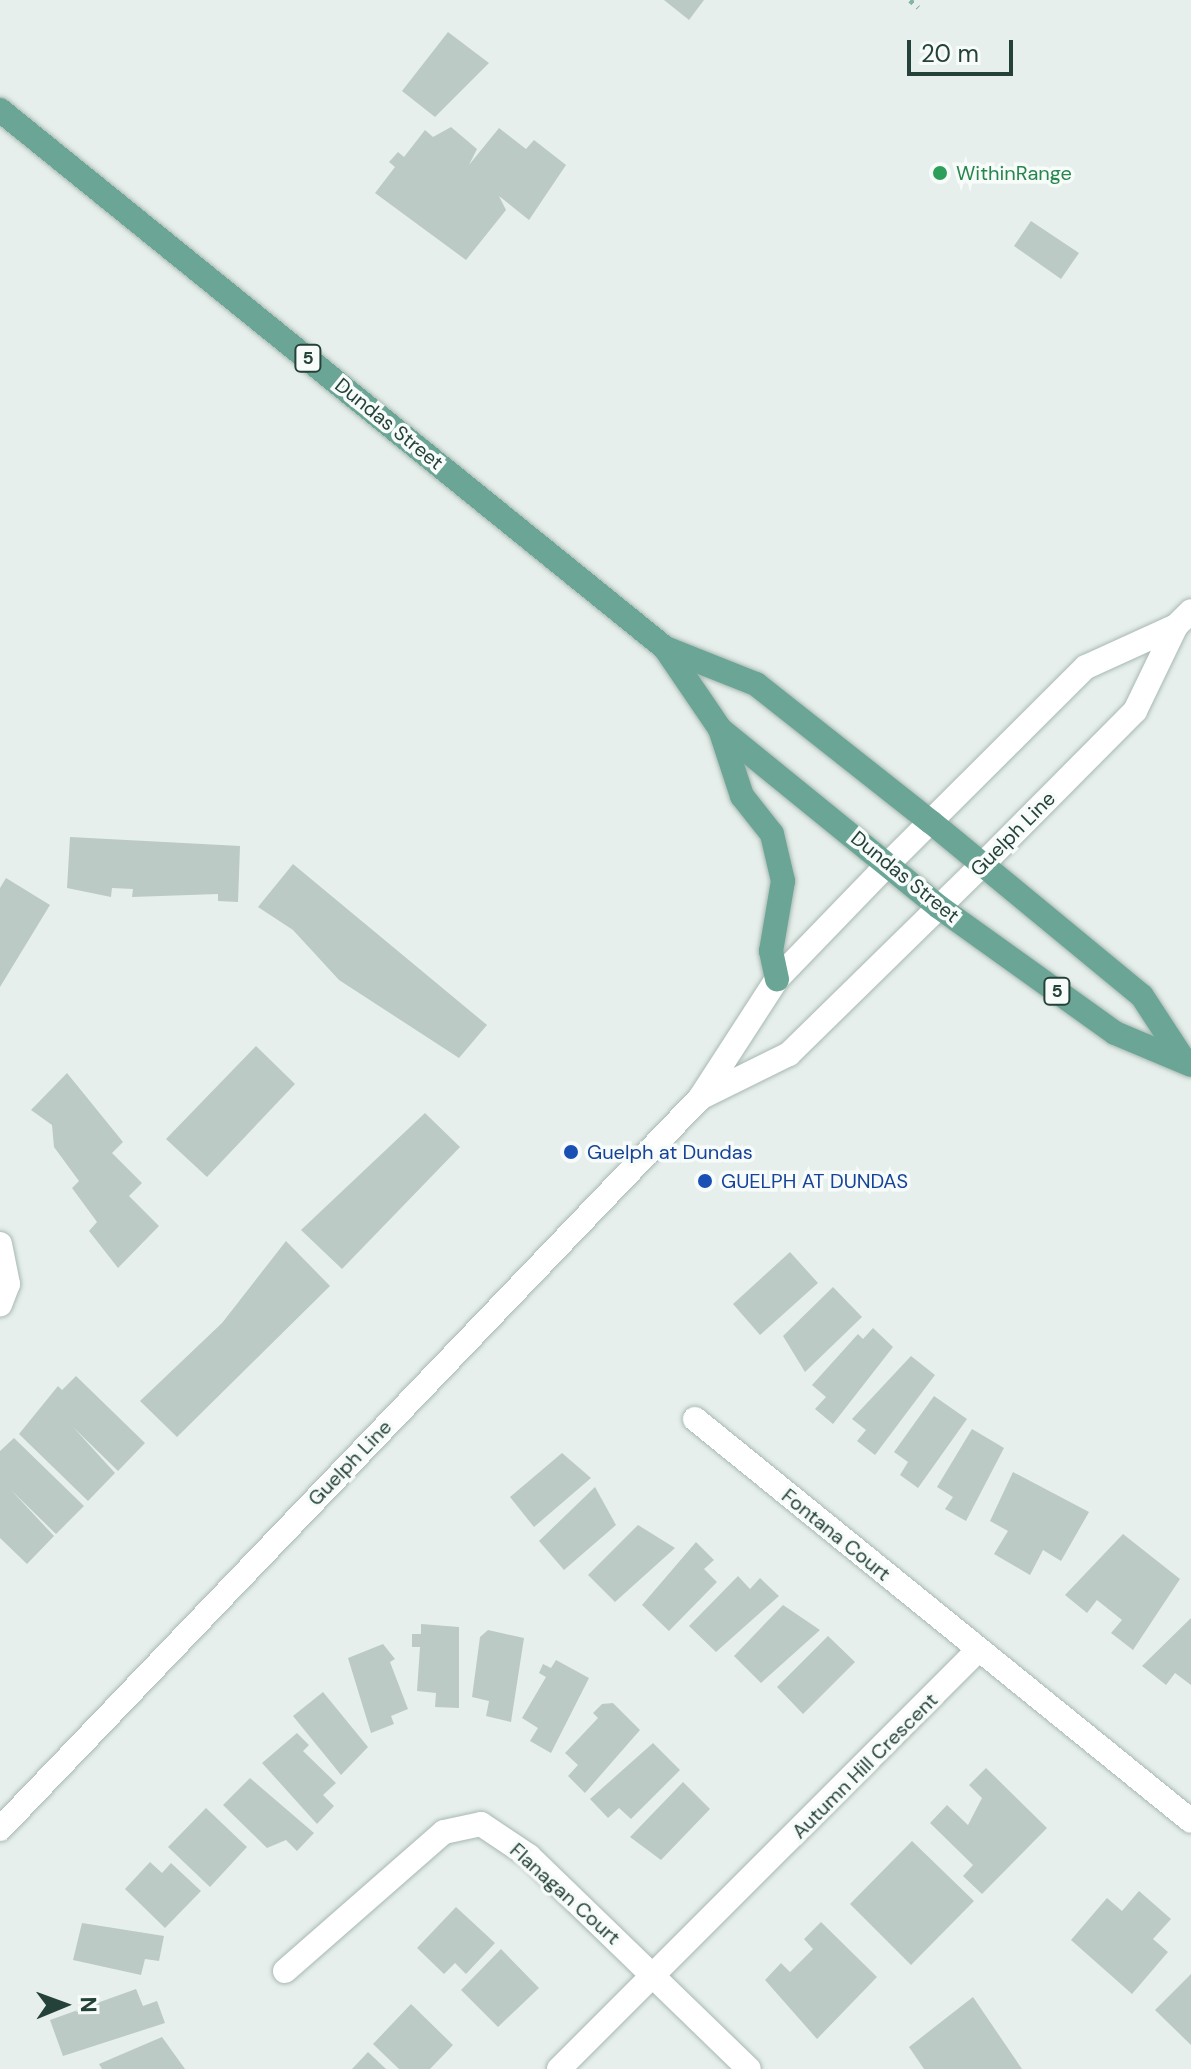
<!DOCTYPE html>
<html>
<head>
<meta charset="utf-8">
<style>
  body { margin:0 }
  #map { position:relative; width:1191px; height:2069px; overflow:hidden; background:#e6efeb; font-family:"DM Sans",sans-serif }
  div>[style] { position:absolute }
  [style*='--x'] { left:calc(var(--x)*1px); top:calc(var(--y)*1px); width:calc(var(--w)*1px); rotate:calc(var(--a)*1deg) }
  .building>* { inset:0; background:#bbcac4 }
  .path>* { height:5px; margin-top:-2.5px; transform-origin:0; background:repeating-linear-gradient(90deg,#86b3a5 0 4px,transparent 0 10px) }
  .roads { filter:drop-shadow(0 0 2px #a8b8b2) drop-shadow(0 0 2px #a8b8b2) }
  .street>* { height:24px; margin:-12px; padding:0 12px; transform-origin:12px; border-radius:12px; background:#fff }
  .secondary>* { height:24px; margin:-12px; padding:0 12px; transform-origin:12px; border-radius:12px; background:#fff }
  .primary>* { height:24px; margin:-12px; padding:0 12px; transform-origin:12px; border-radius:12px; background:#6aa596 }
  .dots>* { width:22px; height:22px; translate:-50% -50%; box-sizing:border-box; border:4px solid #f7fbf9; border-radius:50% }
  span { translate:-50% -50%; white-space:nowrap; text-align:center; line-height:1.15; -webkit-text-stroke:7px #f7fbf9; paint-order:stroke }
  .shield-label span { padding:2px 6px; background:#f7fbf9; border:2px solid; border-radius:6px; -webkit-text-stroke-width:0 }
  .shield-label { font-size:18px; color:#24423a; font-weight:700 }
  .leisure-label { font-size:20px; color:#27864d }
  .left { translate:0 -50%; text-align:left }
  .street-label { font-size:20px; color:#24423a }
  .transit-label { font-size:20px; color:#164399 }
  .north { position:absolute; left:24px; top:1965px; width:80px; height:80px; -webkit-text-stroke:6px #f7fbf9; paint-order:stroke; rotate:89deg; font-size:22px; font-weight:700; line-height:32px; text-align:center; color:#24423a }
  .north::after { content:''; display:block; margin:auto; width:28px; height:36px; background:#24423a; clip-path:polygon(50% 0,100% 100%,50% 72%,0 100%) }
  .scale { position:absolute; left:907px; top:40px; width:106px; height:36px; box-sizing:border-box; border:4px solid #24423a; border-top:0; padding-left:10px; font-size:24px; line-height:28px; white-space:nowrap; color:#24423a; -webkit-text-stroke:6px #f7fbf9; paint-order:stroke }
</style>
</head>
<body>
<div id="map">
  <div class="building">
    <i style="clip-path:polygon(664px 0,704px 0,689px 20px)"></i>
    <i style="clip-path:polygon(448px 32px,489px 63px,435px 117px,402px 91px)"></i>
    <i style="clip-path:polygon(451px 127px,477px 149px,469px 165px,499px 128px,526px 149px,534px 140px,566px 165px,529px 220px,499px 196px,506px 210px,466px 260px,375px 193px,395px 167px,389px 162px,398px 152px,404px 157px,425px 130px,433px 137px)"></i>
    <i style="clip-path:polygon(1031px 221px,1079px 253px,1061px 279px,1014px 246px)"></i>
    <i style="clip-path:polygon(70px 837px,240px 846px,238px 902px,218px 901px,218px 894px,132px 897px,133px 889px,112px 888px,111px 897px,67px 888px)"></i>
    <i style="clip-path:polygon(293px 864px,487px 1025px,459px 1058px,339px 980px,293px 930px,258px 907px)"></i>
    <i style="clip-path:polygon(6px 878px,50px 905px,0 987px,0 888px)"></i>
    <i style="clip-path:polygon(256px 1046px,295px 1084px,207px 1177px,166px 1139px)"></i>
    <i style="clip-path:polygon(67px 1073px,123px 1142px,112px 1153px,142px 1183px,129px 1196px,159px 1226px,118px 1268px,89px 1231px,97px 1222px,72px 1188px,79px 1181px,54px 1147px,52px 1125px,31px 1110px)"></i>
    <i style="clip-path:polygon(425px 1113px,460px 1147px,342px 1269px,301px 1230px)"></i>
    <i style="clip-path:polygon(286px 1241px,330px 1286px,177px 1437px,140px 1401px,222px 1323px)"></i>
    <i style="clip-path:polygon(790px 1252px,818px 1283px,760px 1335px,733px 1304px)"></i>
    <i style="clip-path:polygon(833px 1287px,862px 1317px,805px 1372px,783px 1336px)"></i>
    <i style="clip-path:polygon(873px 1328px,893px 1347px,833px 1424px,815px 1409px,826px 1397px,812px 1385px,858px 1334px,863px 1339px)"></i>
    <i style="clip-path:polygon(911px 1356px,935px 1375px,875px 1455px,857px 1441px,866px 1430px,852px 1419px)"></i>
    <i style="clip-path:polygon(76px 1376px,145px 1443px,118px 1471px,73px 1427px,115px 1473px,88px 1501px,19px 1434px,58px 1386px,62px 1390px)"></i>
    <i style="clip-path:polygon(934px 1396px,967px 1419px,918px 1488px,900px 1475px,908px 1462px,894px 1452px)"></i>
    <i style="clip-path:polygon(972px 1429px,1004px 1448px,966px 1521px,945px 1509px,953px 1497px,937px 1487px)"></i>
    <i style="clip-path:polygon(14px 1438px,84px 1506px,56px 1534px,11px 1490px,54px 1536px,27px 1564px,0 1538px,0 1451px)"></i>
    <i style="clip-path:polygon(562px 1453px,591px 1478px,534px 1527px,510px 1497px)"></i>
    <i style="clip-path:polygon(1013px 1472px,1089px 1512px,1061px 1561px,1043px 1550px,1030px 1575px,994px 1554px,1008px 1531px,990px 1521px)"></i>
    <i style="clip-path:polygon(595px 1487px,616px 1525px,564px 1570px,539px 1541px)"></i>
    <i style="clip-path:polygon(638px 1525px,675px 1548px,615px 1602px,588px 1575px)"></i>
    <i style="clip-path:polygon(1123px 1534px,1180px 1579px,1133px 1650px,1111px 1633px,1122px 1620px,1097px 1600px,1087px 1613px,1065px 1595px)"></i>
    <i style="clip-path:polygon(696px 1542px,714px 1560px,704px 1569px,717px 1582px,669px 1631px,642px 1605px)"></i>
    <i style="clip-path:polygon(738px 1576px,750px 1589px,760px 1578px,779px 1596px,716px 1652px,689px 1626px)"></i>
    <i style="clip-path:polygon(783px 1605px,820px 1630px,761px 1683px,734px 1656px)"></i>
    <i style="clip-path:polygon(1191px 1618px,1191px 1685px,1175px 1673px,1166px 1685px,1142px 1666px)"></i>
    <i style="clip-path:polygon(421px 1624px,459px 1627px,459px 1708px,435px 1707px,436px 1693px,417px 1691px,420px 1647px,412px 1647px,412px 1634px,421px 1634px)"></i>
    <i style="clip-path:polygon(488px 1630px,524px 1638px,511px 1722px,486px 1716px,489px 1701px,472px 1697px,480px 1637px)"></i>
    <i style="clip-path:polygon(828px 1636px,855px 1662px,803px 1714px,777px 1687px)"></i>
    <i style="clip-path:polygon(383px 1644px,395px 1659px,390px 1662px,408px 1709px,391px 1716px,394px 1724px,371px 1733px,348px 1658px)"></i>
    <i style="clip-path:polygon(556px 1660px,589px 1678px,551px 1753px,530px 1741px,538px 1728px,522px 1718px,546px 1677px,539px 1673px,543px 1664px,551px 1668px)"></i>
    <i style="clip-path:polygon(323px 1692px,368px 1747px,341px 1775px,293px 1716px)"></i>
    <i style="clip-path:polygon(613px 1703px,640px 1730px,585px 1793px,568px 1776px,578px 1765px,565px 1753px,598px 1718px,593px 1713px,602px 1704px)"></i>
    <i style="clip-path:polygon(297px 1733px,309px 1745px,303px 1751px,336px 1783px,323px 1795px,334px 1806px,317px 1824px,262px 1763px)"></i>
    <i style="clip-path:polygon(653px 1743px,680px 1770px,631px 1819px,619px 1808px,608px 1818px,590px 1799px)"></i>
    <i style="clip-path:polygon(986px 1768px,1047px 1828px,982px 1894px,963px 1876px,973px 1865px,930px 1823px,947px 1805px,968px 1825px,982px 1798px,969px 1785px)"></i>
    <i style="clip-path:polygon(250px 1778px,314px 1833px,297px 1851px,286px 1840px,267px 1848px,223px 1805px)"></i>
    <i style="clip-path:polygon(683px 1782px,710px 1809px,661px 1860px,630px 1837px)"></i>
    <i style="clip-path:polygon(206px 1808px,247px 1847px,210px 1887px,168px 1847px)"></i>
    <i style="clip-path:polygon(912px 1841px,974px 1901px,911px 1965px,850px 1904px)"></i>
    <i style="clip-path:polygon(150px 1862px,162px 1873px,171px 1863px,201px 1891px,165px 1928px,125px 1889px)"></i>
    <i style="clip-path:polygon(1139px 1891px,1171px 1919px,1153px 1939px,1168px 1952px,1132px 1994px,1071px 1940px,1107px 1898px,1122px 1911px)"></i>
    <i style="clip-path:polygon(456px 1907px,495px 1943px,466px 1974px,455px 1963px,444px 1974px,417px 1948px)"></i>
    <i style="clip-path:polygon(821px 1922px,877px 1977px,817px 2039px,765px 1980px,781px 1963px,790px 1972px,813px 1949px,804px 1939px)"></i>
    <i style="clip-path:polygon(82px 1923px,164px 1936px,159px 1961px,145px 1959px,141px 1975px,73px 1960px)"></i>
    <i style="clip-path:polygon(501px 1949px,539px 1988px,498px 2027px,461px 1990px)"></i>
    <i style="clip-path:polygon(1191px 1974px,1191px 2045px,1155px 2010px)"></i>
    <i style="clip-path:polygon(136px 1989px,143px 2006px,157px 2001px,165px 2023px,63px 2056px,50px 2020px)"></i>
    <i style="clip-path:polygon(973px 1997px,1022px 2069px,924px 2069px,909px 2047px)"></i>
    <i style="clip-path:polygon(411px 2004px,453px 2045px,430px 2069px,399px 2069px,373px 2044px)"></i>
    <i style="clip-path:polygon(162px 2037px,185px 2069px,102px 2069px,99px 2064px)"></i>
    <i style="clip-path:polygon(368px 2052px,386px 2069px,352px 2069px)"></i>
  </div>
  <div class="path">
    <i style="--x:910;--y:0;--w:11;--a:41"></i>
  </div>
  <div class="roads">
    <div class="street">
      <i style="--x:0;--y:1244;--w:41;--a:78.7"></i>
      <i style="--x:8;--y:1284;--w:22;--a:111"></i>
      <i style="--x:695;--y:1419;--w:638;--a:39.02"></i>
      <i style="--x:285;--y:1971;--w:211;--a:-41.2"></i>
      <i style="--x:444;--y:1832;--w:38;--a:-12"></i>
      <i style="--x:481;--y:1824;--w:58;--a:33.7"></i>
      <i style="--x:529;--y:1856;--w:306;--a:44.1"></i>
      <i style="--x:559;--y:2069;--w:588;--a:-45"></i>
    </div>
    <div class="secondary">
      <i style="--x:700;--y:1098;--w:99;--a:-26.3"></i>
      <i style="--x:789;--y:1054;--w:270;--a:-44.4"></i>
      <i style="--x:982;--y:865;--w:217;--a:-45.2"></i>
      <i style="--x:1135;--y:711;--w:94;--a:-64.2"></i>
      <i style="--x:1176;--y:626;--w:21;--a:-45"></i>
      <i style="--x:0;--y:1829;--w:1012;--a:-46.24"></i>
      <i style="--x:700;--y:1098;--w:142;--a:-57.1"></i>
      <i style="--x:777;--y:979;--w:160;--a:-46"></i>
      <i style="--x:888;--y:864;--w:279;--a:-44.9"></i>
      <i style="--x:1086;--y:667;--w:99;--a:-24.5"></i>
    </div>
    <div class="primary">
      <i style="--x:0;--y:110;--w:855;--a:38.97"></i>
      <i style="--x:665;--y:648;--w:98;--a:55.8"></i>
      <i style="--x:720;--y:729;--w:282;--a:39.1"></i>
      <i style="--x:939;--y:907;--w:216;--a:35.6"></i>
      <i style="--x:1115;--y:1033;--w:82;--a:22.8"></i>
      <i style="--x:665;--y:648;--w:98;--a:21.6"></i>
      <i style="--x:756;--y:684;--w:223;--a:38.3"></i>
      <i style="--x:931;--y:822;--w:273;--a:39.5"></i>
      <i style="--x:1142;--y:996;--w:75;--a:56.9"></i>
      <i style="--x:720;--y:729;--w:71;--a:71.8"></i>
      <i style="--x:742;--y:796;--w:48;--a:51.7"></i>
      <i style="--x:772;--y:834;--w:48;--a:76.8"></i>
      <i style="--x:783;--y:881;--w:71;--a:99.7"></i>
      <i style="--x:771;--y:951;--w:29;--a:78"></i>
    </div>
  </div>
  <div class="dots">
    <i style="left:940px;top:173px;background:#2e9e5b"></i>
    <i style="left:571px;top:1152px;background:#1a4fb4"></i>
    <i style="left:705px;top:1181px;background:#1a4fb4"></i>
  </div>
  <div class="shield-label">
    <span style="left:308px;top:358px">5</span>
    <span style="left:1057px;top:991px">5</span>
  </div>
  <div class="leisure-label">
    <span class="left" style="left:956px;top:173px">WithinRange</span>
  </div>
  <div class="street-label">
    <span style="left:389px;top:424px;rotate:39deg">Dundas Street</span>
    <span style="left:1013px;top:834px;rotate:-45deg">Guelph Line</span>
    <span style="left:905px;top:877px;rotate:39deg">Dundas Street</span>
    <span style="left:350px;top:1463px;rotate:-46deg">Guelph Line</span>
    <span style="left:836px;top:1535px;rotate:39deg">Fontana Court</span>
    <span style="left:865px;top:1766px;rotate:-45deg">Autumn Hill Crescent</span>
    <span style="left:565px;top:1894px;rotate:42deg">Flanagan Court</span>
  </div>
  <div class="transit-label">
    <span class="left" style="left:587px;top:1152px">Guelph at Dundas</span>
    <span class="left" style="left:721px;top:1181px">GUELPH AT DUNDAS</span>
  </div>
  <div class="north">N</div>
  <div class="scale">20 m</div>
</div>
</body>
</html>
